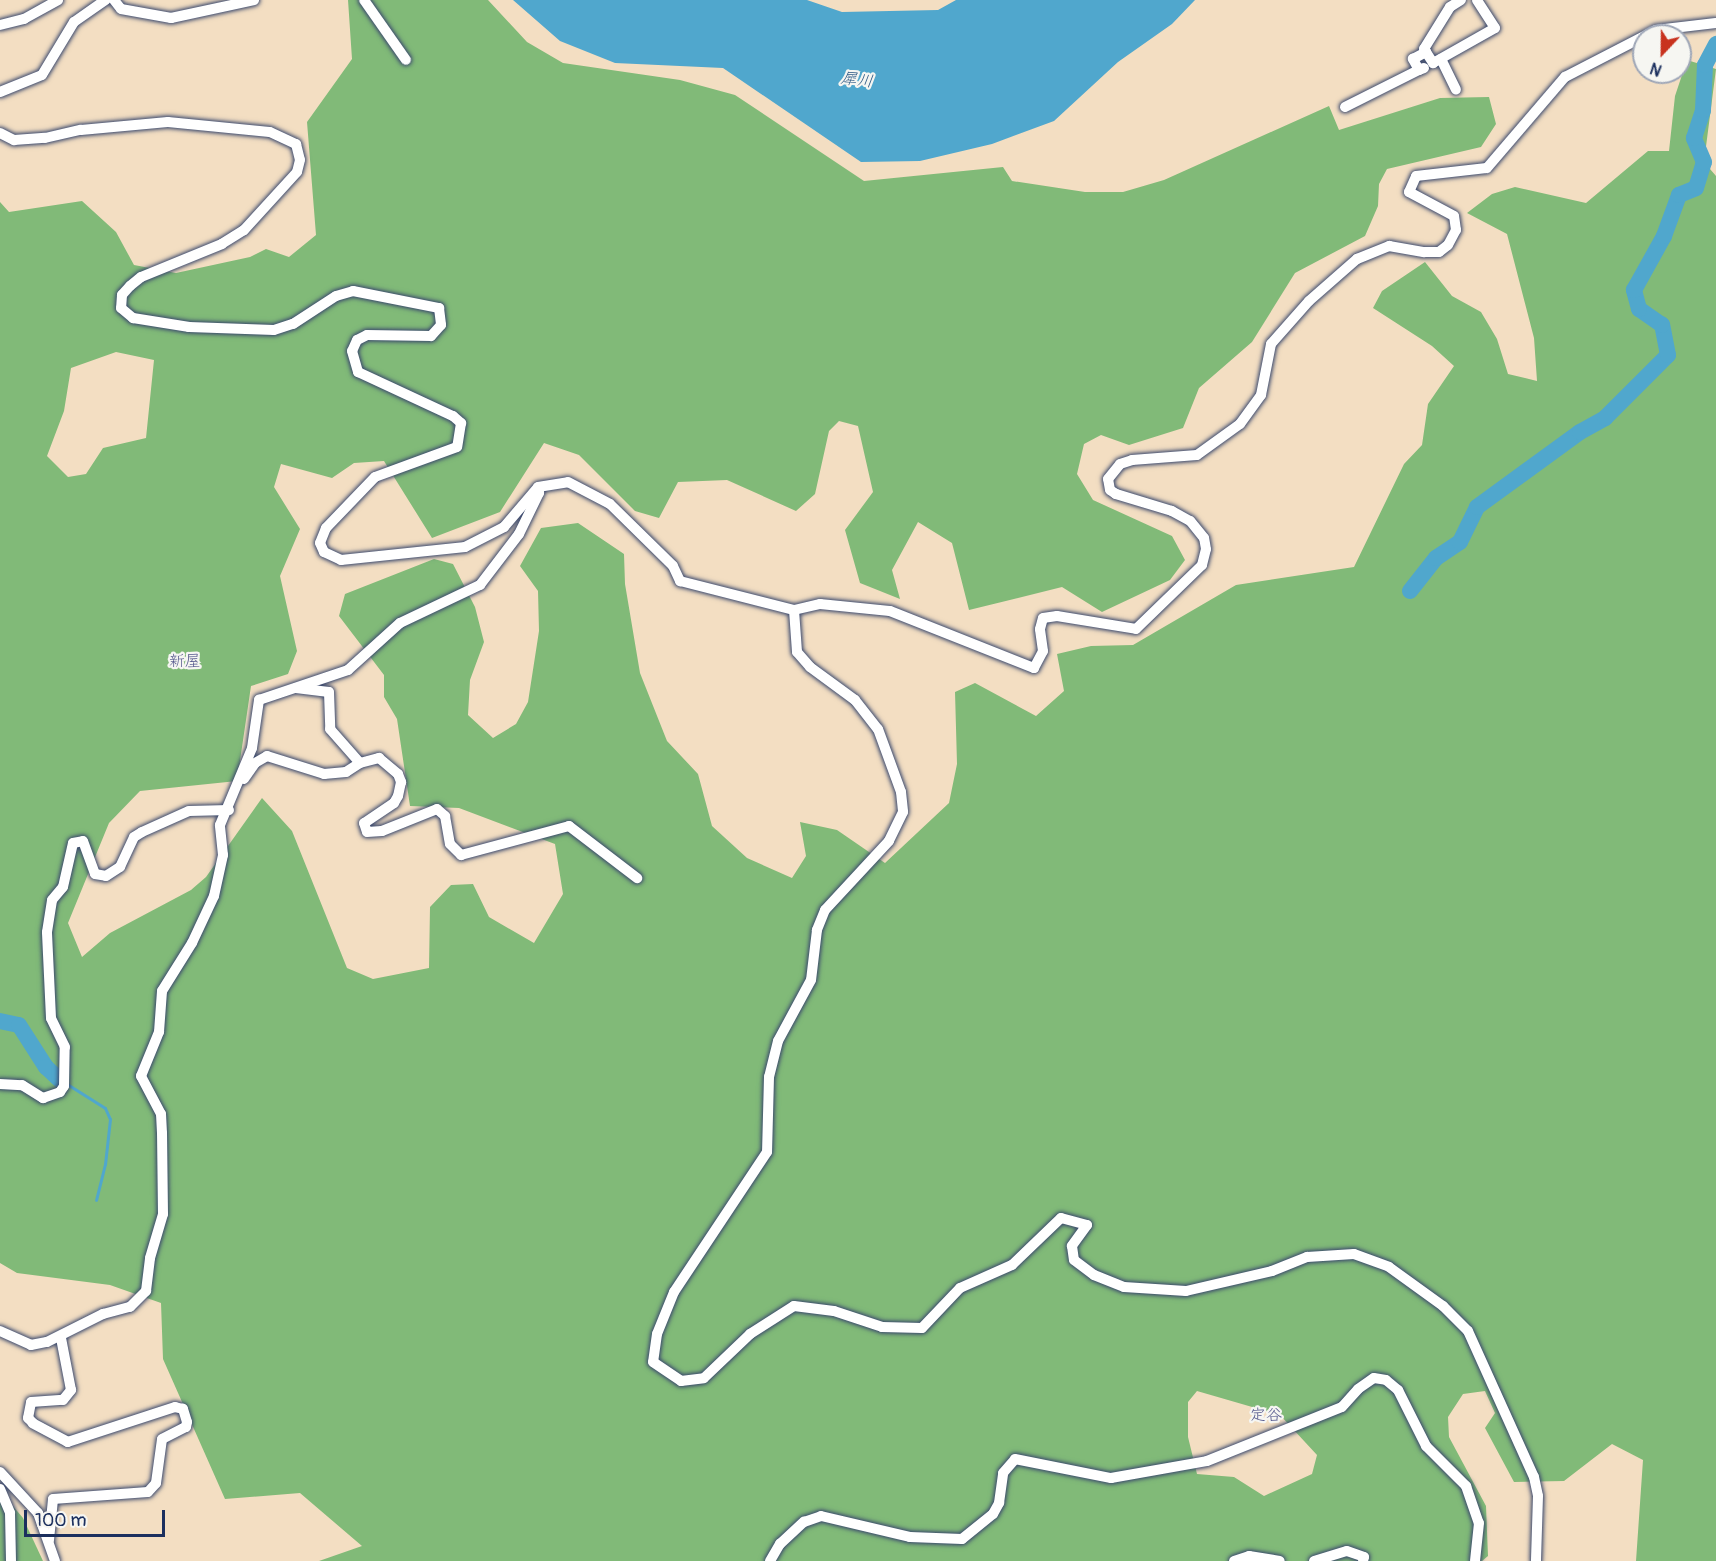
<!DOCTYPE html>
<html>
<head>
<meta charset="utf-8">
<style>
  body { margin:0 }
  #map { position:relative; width:1716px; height:1561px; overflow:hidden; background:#f3dec2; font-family:Pangolin,"Klee One",sans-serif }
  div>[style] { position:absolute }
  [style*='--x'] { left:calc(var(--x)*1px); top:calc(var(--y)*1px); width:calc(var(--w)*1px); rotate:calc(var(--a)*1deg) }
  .forest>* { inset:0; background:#81ba78 }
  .water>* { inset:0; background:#50a7cd }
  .stream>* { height:3px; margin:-1.5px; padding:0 1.5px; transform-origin:1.5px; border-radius:1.5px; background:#50a7cd }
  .river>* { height:16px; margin:-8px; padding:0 8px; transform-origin:8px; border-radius:8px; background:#50a7cd }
  .roads { filter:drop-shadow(0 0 2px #3b496d) drop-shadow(0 0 2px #3b496d) }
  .minor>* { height:10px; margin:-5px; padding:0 5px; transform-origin:5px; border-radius:5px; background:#fff }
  span { translate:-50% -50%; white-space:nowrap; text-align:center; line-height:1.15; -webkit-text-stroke:4.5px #f6f6f2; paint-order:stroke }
  .water-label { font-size:16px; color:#2e5985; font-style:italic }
  .neighbourhood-label { font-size:16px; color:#53568c }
  .north { position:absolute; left:1632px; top:24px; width:60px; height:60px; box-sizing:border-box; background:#f6f6f2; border:2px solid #9ea6b7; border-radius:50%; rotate:202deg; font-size:16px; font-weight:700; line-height:24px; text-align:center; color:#1b2f5e }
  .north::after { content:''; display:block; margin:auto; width:21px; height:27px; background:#c8321e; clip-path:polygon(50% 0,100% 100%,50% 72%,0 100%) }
  .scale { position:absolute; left:24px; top:1510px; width:141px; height:27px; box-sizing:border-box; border:3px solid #1b2f5e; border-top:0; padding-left:8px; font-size:18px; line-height:21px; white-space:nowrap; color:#1b2f5e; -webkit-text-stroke:4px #f6f6f2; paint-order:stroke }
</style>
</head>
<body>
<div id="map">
  <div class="forest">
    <i style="clip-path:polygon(evenodd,348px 0,488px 0,527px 42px,563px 63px,680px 80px,735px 95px,864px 181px,1003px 167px,1012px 181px,1085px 192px,1123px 192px,1164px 180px,1329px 106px,1339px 130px,1440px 98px,1489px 97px,1496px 124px,1481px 147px,1387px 169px,1379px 184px,1378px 206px,1365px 236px,1295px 273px,1252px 342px,1199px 388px,1183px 428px,1129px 445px,1101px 435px,1084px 444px,1077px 474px,1093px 500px,1172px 536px,1185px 560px,1170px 580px,1102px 612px,1062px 587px,969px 610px,952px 543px,918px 522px,892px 570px,900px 599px,860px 583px,845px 530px,873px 492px,858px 426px,839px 421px,829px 431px,815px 494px,796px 511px,727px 480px,678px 482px,659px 518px,635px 511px,579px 455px,544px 443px,500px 512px,432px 538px,384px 461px,354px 463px,332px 478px,281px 464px,274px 487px,300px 529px,280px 576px,297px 651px,288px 674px,251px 686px,237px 781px,140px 791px,109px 823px,68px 923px,82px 957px,110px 933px,191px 890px,206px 877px,262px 798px,292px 831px,347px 968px,373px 979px,429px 968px,430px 907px,451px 885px,473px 884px,489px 917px,534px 943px,563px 894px,555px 844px,459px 808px,410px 806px,397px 719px,384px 697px,384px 675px,339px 616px,345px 594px,434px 559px,453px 564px,475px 607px,484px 642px,470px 680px,468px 715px,493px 738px,516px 724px,528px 702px,539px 631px,538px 591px,520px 566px,541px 528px,578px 523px,624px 554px,625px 584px,640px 673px,667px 741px,698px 774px,712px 826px,747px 858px,792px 878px,806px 856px,800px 822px,837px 830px,885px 863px,949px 803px,957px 764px,955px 692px,975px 683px,1036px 716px,1064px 691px,1057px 654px,1091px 646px,1133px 645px,1236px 585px,1354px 567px,1404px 464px,1422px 445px,1428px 404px,1454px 366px,1432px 346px,1373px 308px,1382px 291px,1425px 262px,1452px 296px,1481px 312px,1497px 339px,1508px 374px,1537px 381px,1534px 338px,1507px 234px,1467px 213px,1492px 194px,1515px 187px,1586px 203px,1648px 151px,1669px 151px,1675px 96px,1687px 60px,1716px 69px,1704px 162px,1716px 176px,1716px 1561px,1636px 1561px,1643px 1460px,1612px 1444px,1564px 1481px,1514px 1482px,1485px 1428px,1495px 1413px,1485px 1391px,1463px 1394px,1448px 1417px,1449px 1437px,1486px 1506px,1488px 1556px,1482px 1561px,319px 1561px,362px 1546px,300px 1493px,225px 1499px,163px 1359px,161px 1303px,110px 1285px,17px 1273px,0 1263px,0 202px,9px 212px,82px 201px,116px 232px,134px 265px,176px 273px,250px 257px,266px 249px,289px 257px,316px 235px,307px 122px,352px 59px,348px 0,116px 352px,154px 360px,146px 438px,103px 448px,86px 474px,68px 477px,47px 456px,64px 411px,71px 368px,116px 352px,348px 0,1197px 1391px,1280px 1415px,1317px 1455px,1312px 1474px,1264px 1496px,1234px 1477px,1197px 1474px,1188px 1437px,1188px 1402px,1197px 1391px)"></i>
    <i style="clip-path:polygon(0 1491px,23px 1518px,43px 1561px,0 1561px)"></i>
  </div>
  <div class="water">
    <i style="clip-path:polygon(513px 0,807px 0,842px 12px,938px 10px,956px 0,1195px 0,1172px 24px,1118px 62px,1054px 121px,992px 144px,920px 161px,861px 162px,723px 68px,615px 63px,560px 41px)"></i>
  </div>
  <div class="stream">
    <i style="--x:67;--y:1084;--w:45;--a:32.3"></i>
    <i style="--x:105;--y:1108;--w:12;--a:66"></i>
    <i style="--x:110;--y:1119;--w:45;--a:96.3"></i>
    <i style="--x:105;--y:1164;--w:37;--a:104"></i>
  </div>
  <div class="river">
    <i style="--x:1410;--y:591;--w:42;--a:-51.8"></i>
    <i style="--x:1436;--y:558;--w:29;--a:-34"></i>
    <i style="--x:1460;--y:542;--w:39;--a:-64"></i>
    <i style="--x:1477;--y:507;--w:127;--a:-36.1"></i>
    <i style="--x:1580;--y:432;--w:29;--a:-29"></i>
    <i style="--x:1605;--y:418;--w:89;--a:-45"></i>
    <i style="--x:1668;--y:355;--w:31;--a:-101"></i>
    <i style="--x:1662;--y:325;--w:28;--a:-145"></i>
    <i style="--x:1639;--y:309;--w:20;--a:-105"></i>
    <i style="--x:1634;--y:290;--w:62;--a:-60.9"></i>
    <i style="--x:1664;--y:236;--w:44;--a:-69.9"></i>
    <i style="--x:1679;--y:195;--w:18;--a:-22"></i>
    <i style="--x:1696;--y:188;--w:27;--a:-73"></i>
    <i style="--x:1704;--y:162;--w:26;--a:-113"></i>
    <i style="--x:1694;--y:138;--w:29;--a:-72"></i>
    <i style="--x:1703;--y:110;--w:45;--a:-87.5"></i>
    <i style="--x:1705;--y:65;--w:24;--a:-62"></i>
    <i style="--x:0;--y:1021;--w:19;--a:12"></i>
    <i style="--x:19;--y:1025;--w:50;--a:57.3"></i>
    <i style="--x:46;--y:1067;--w:18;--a:43"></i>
  </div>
  <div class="roads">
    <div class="minor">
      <i style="--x:114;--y:0;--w:11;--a:52"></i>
      <i style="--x:121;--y:9;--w:51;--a:10.2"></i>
      <i style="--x:171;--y:18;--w:85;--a:-12.2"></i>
      <i style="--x:364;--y:0;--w:73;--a:55"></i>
      <i style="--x:1461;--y:0;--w:13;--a:148"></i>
      <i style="--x:1450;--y:7;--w:49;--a:121.8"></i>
      <i style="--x:1424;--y:49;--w:17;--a:57"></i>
      <i style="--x:1433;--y:63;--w:71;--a:-29.4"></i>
      <i style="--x:1495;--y:28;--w:33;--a:-123"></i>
      <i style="--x:0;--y:25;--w:25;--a:-14"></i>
      <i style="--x:24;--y:19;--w:39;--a:-29"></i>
      <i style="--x:1441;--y:59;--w:34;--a:64"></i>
      <i style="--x:1424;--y:68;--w:5;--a:158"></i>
      <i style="--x:1419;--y:70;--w:13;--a:-119"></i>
      <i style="--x:1413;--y:59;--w:15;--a:-28"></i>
      <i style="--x:0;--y:92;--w:45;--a:-22"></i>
      <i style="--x:42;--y:75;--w:62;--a:-58.9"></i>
      <i style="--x:74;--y:22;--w:39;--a:-35"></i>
      <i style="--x:1345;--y:107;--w:83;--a:-26.6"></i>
      <i style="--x:0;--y:133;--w:16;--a:27"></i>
      <i style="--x:14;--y:140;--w:31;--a:-4"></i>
      <i style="--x:45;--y:138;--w:37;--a:-13"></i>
      <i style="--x:81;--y:130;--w:87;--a:-5.3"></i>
      <i style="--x:168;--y:122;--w:102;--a:5.6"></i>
      <i style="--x:270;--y:132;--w:29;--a:25"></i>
      <i style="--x:296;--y:144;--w:16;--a:76"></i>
      <i style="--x:300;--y:160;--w:12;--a:104"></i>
      <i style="--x:297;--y:172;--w:79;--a:132.4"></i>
      <i style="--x:244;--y:230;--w:26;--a:148"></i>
      <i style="--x:222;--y:244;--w:87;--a:157.8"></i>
      <i style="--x:141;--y:277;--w:14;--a:141"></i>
      <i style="--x:130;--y:286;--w:12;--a:132"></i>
      <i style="--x:122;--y:295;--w:13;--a:94"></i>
      <i style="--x:121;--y:308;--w:16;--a:40"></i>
      <i style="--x:133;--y:318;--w:57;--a:9.1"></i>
      <i style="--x:189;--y:327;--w:85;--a:2"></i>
      <i style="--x:274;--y:330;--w:20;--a:-18"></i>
      <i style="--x:293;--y:324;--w:51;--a:-33.1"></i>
      <i style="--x:336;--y:296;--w:18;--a:-16"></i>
      <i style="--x:353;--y:291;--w:88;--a:11.2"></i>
      <i style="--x:439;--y:308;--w:17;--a:83"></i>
      <i style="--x:441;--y:325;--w:15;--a:132"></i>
      <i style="--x:431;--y:336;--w:64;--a:-179.1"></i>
      <i style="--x:367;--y:335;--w:11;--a:153"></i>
      <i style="--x:357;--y:340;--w:12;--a:114"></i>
      <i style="--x:352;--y:351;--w:22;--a:74"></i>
      <i style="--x:358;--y:372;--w:105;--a:24.9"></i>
      <i style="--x:453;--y:416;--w:11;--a:41"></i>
      <i style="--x:461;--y:423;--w:24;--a:99"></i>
      <i style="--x:457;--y:447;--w:87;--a:159.9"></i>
      <i style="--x:375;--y:477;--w:71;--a:133.9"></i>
      <i style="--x:326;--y:528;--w:16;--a:112"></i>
      <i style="--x:320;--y:543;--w:10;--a:66"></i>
      <i style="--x:324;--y:552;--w:19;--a:25"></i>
      <i style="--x:341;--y:560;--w:125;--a:-6"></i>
      <i style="--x:465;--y:547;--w:44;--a:-27.1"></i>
      <i style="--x:504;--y:527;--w:52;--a:-49.6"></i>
      <i style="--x:538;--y:487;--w:30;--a:-9"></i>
      <i style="--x:568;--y:482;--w:47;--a:27.6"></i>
      <i style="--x:610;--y:504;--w:88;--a:44.5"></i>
      <i style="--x:673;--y:566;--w:17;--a:65"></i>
      <i style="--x:680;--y:581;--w:118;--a:14.3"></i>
      <i style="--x:794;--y:610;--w:27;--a:-13"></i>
      <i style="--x:820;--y:604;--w:70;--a:5.7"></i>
      <i style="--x:890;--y:611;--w:155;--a:21.6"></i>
      <i style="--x:1034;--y:668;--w:19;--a:-62"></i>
      <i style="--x:1043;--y:651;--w:22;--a:-98"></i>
      <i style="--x:1040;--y:629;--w:11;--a:-75"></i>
      <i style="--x:1043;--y:618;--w:14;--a:-8"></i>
      <i style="--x:1057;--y:616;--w:80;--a:9.3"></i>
      <i style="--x:1136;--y:629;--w:92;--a:-44.1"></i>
      <i style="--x:1202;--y:565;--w:16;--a:-76"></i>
      <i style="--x:1206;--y:549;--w:11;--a:-100"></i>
      <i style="--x:1204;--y:538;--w:22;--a:-129"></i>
      <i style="--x:1190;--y:521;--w:21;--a:-151"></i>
      <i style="--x:1172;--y:511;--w:59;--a:-163.1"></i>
      <i style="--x:1116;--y:494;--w:7;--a:-146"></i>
      <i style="--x:1110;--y:490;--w:11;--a:-100"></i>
      <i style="--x:1108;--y:479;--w:19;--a:-51"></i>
      <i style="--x:1120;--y:464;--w:13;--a:-18"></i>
      <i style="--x:1132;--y:460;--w:65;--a:-4.4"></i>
      <i style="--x:1197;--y:455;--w:53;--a:-35.8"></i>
      <i style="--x:1240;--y:424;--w:36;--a:-54"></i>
      <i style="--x:1261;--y:395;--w:52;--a:-78.9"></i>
      <i style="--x:1271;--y:344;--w:57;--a:-48.5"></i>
      <i style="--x:1309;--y:301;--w:64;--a:-41.2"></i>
      <i style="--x:1357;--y:259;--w:35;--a:-22"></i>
      <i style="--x:1389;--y:246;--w:36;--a:10"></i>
      <i style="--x:1424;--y:252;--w:15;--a:0"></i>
      <i style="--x:1439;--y:252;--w:11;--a:-38"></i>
      <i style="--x:1448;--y:245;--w:17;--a:-62"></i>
      <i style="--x:1456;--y:230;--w:14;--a:-98"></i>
      <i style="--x:1454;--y:216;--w:51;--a:-151.9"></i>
      <i style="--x:1409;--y:192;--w:17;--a:-66"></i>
      <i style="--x:1416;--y:176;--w:71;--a:-6.4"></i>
      <i style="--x:1487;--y:168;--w:120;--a:-49.4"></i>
      <i style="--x:1565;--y:77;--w:102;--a:-27.3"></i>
      <i style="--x:1656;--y:30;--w:60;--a:-6.7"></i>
      <i style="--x:794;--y:610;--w:42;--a:85.9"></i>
      <i style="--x:797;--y:652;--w:20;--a:49"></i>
      <i style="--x:810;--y:667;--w:56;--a:36.3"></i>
      <i style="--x:855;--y:700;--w:37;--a:52"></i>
      <i style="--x:878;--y:729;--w:67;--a:69.9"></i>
      <i style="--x:901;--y:792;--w:20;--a:84"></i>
      <i style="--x:903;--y:812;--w:32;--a:116"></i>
      <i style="--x:889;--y:841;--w:94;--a:132.8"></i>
      <i style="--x:825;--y:910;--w:22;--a:112"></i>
      <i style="--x:817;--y:930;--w:50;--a:96.8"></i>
      <i style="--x:811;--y:980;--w:69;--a:118.4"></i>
      <i style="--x:778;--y:1041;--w:37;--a:104"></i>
      <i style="--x:769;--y:1077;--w:75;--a:91.5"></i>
      <i style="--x:767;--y:1152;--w:168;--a:123.6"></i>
      <i style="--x:674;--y:1292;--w:45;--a:112"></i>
      <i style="--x:657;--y:1334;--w:28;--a:98"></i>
      <i style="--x:653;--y:1362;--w:34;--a:34"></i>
      <i style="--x:681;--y:1381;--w:23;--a:-7"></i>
      <i style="--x:704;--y:1378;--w:64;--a:-43.7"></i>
      <i style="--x:750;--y:1334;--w:52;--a:-32.5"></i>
      <i style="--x:794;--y:1306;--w:40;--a:7.1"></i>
      <i style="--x:834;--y:1311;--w:51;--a:18.4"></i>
      <i style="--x:882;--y:1327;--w:40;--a:1.4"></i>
      <i style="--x:922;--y:1328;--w:55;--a:-46.5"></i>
      <i style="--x:960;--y:1288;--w:57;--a:-23.9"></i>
      <i style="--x:1012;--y:1265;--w:68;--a:-43.8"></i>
      <i style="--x:1061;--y:1218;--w:27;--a:15"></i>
      <i style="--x:1087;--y:1225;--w:26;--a:126"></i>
      <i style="--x:1072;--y:1246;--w:14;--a:82"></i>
      <i style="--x:1074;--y:1260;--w:25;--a:37"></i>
      <i style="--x:1094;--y:1275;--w:32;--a:22"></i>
      <i style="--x:1124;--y:1287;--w:62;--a:3.7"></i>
      <i style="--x:1186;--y:1291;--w:88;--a:-13.1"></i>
      <i style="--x:1272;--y:1271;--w:38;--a:-22"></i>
      <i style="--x:1307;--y:1257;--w:47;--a:-3.7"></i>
      <i style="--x:1354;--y:1254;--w:37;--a:20"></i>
      <i style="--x:1389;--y:1267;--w:67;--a:35.8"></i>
      <i style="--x:1443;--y:1306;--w:35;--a:45"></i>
      <i style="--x:1468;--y:1331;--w:160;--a:65.7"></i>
      <i style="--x:1534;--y:1477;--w:19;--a:78"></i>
      <i style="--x:1538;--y:1496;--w:65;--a:91.8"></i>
      <i style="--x:296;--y:688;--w:33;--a:7"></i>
      <i style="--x:329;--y:692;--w:37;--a:88"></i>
      <i style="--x:330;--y:729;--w:45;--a:48.6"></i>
      <i style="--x:360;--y:763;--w:20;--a:-15"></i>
      <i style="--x:379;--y:758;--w:25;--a:40"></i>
      <i style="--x:398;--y:774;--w:9;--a:69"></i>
      <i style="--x:401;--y:782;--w:14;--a:102"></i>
      <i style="--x:398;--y:796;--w:8;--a:120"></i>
      <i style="--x:394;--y:803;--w:36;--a:146"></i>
      <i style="--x:364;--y:823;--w:9;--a:72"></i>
      <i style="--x:367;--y:832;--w:15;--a:-4"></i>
      <i style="--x:382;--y:831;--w:59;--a:-21.8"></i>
      <i style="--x:437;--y:809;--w:11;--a:41"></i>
      <i style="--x:445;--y:816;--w:28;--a:80"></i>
      <i style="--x:450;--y:844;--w:16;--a:45"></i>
      <i style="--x:461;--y:855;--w:112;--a:-15"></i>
      <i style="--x:569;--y:826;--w:86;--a:37.4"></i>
      <i style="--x:244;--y:779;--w:19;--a:-55"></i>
      <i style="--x:255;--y:763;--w:14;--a:-30"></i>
      <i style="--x:267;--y:756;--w:60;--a:17.5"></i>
      <i style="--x:324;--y:774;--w:22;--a:-5"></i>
      <i style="--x:346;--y:772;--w:17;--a:-33"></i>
      <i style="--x:0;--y:1084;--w:22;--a:3"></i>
      <i style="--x:22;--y:1085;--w:25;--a:32"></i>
      <i style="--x:43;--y:1098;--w:18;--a:-19"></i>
      <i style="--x:60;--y:1092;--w:7;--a:-56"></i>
      <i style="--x:64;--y:1086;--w:39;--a:-89"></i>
      <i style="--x:65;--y:1047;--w:32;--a:-116"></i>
      <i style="--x:51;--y:1018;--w:86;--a:-92.7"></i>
      <i style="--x:47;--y:932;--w:32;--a:-81"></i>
      <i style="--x:52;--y:900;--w:17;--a:-50"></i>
      <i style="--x:63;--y:887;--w:45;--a:-77.2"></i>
      <i style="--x:73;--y:843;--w:10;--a:-11"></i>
      <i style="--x:83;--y:841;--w:35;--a:70"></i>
      <i style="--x:95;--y:874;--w:11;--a:10"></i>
      <i style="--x:106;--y:876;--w:17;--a:-33"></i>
      <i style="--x:120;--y:867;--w:33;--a:-65"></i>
      <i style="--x:134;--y:837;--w:9;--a:-32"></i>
      <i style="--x:142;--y:832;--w:51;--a:-24.1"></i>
      <i style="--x:189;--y:811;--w:40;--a:-1.4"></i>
      <i style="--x:0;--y:1331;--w:34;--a:24"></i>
      <i style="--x:31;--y:1345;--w:16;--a:-11"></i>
      <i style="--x:47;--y:1342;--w:63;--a:-26.6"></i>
      <i style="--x:103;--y:1314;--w:28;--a:-15"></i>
      <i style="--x:130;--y:1307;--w:23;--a:-45"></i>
      <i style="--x:146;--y:1291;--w:33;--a:-83"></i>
      <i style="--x:150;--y:1258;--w:46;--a:-73.5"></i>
      <i style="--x:163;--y:1214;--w:81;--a:-90.7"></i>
      <i style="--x:162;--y:1133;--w:19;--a:-93"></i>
      <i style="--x:161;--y:1114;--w:43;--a:-117.8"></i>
      <i style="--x:141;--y:1076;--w:48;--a:-67.8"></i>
      <i style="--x:159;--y:1032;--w:41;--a:-85.8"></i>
      <i style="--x:162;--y:991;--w:57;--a:-58"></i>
      <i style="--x:192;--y:943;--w:52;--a:-64.9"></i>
      <i style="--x:214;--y:896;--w:42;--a:-77.6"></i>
      <i style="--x:223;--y:855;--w:30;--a:-96"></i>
      <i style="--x:220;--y:825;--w:83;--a:-67.4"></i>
      <i style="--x:252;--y:748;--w:49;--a:-81.7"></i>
      <i style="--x:259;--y:700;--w:94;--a:-18.6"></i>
      <i style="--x:348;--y:670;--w:70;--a:-42.1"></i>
      <i style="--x:400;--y:623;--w:89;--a:-25.4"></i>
      <i style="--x:480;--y:585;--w:64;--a:-52.6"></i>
      <i style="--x:519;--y:534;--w:46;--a:-64"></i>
      <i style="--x:539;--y:493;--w:6;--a:-99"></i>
      <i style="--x:0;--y:1472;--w:56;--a:47.2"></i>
      <i style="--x:38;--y:1513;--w:51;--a:70.5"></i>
      <i style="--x:0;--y:1489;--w:26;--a:67"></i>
      <i style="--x:10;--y:1513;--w:48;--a:88.8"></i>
      <i style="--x:49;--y:1540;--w:41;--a:-84.4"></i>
      <i style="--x:53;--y:1499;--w:95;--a:-4.2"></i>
      <i style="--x:148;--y:1492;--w:12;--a:-48"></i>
      <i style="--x:156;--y:1483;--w:44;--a:-82.2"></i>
      <i style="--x:162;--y:1439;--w:27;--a:-27"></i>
      <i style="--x:186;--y:1427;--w:5;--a:-79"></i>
      <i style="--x:187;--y:1422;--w:14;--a:-107"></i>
      <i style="--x:183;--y:1409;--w:8;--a:-166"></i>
      <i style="--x:175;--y:1407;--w:113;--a:161.9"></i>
      <i style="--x:68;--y:1442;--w:40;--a:-152"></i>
      <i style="--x:33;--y:1423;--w:7;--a:-135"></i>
      <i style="--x:28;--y:1418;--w:16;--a:-79"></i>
      <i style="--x:31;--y:1402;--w:32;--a:-4"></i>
      <i style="--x:63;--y:1400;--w:13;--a:-51"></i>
      <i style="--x:71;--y:1390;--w:53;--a:-100.9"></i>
      <i style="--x:770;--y:1561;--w:20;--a:-60"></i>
      <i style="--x:780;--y:1544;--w:33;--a:-43"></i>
      <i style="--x:804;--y:1522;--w:18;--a:-19"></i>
      <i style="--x:821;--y:1516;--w:91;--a:13.3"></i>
      <i style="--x:910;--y:1537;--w:52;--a:2.2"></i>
      <i style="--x:962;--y:1539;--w:40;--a:-39"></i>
      <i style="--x:993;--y:1514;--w:13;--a:-61"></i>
      <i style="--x:999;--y:1503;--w:30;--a:-82"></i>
      <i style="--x:1003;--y:1473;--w:18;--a:-49"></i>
      <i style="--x:1015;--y:1459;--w:98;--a:11.2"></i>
      <i style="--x:1111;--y:1478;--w:97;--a:-10"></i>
      <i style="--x:1207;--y:1461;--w:145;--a:-21.8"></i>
      <i style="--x:1342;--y:1407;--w:24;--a:-48"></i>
      <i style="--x:1358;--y:1389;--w:19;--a:-35"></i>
      <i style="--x:1374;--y:1378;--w:12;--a:9"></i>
      <i style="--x:1386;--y:1380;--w:16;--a:40"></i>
      <i style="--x:1398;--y:1390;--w:63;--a:63.4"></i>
      <i style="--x:1426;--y:1446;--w:57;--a:45"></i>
      <i style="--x:1466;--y:1486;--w:39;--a:71"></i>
      <i style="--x:1479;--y:1523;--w:38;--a:96"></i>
      <i style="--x:1234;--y:1561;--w:16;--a:-18"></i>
      <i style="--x:1249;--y:1556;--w:31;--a:9"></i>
      <i style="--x:1314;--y:1561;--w:34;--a:-17"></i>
      <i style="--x:1347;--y:1551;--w:18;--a:19"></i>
      <i style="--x:1364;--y:1557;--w:4;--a:104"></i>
    </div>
  </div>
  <div class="water-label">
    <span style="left:857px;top:80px;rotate:7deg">犀川</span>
  </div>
  <div class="neighbourhood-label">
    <span style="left:185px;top:661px">新屋</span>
    <span style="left:1266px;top:1415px">定谷</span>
  </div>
  <div class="north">N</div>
  <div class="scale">100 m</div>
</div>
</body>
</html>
